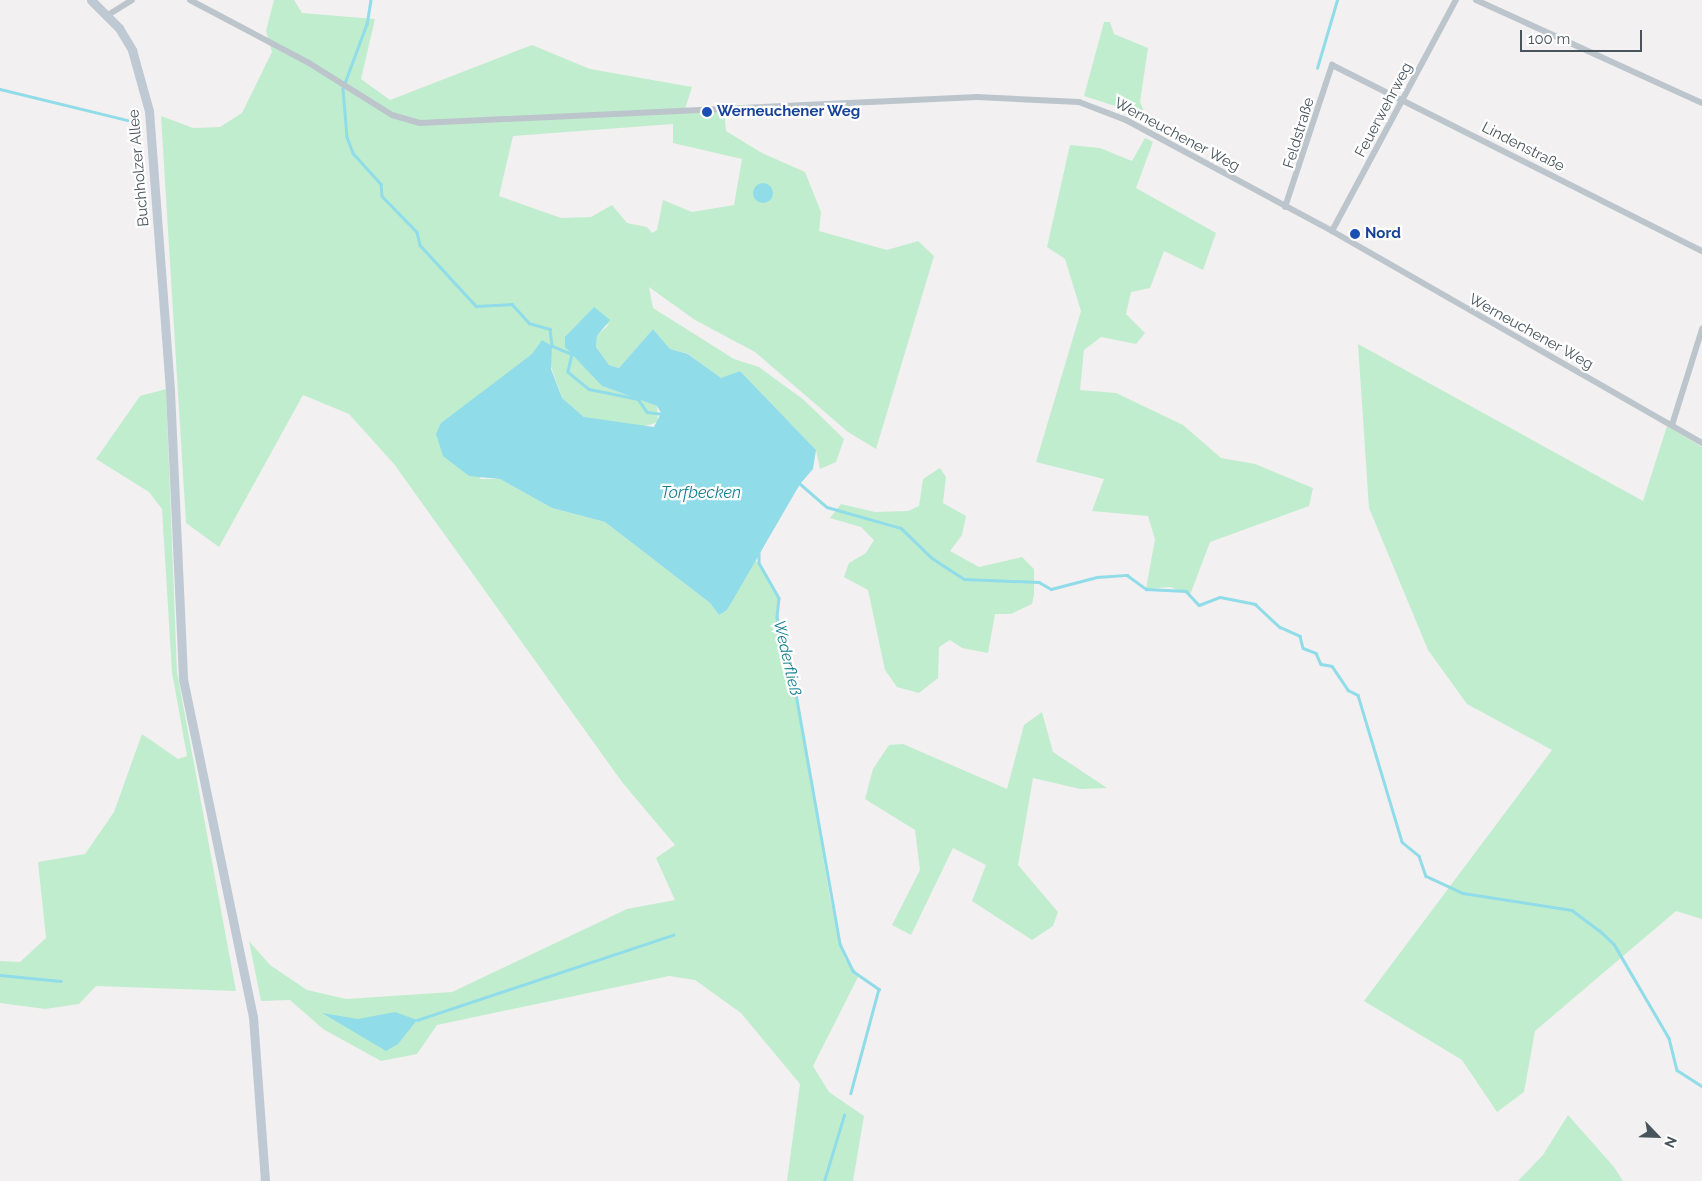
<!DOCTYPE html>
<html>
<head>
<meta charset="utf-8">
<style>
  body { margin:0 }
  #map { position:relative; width:1702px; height:1181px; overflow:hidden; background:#f2f0f0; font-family:Raleway,sans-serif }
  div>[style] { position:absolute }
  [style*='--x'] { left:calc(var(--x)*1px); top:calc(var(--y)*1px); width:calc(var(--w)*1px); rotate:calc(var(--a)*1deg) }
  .green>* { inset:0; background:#c1edcf }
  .water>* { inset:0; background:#90dce8 }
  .round { border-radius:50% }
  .stream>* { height:2.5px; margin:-1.25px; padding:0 1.25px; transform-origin:1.25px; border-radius:1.25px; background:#90dce8 }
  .street>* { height:6px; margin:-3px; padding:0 3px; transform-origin:3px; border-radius:3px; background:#bcc5cc }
  .secondary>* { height:9px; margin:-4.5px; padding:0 4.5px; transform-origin:4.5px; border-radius:4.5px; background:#bec9d3 }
  .dots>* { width:14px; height:14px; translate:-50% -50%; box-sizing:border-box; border:2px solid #fff; border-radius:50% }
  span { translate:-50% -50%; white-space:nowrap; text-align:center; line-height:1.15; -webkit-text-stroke:4.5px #fff; paint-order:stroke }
  .street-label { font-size:15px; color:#48545c }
  .transit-label { font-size:15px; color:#164399; font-weight:700 }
  .left { translate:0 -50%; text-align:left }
  .water-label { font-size:16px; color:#137e8f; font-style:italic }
  .north { position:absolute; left:1632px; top:1111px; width:50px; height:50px; -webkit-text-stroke:4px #fff; paint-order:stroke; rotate:114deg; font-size:14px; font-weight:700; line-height:20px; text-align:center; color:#48545c }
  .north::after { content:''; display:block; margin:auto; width:18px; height:22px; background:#48545c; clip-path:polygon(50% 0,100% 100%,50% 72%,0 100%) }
  .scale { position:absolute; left:1520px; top:30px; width:122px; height:22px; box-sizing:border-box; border:2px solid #48545c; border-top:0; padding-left:6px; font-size:15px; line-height:18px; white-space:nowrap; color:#48545c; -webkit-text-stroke:4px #fff; paint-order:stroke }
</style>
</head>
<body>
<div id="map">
  <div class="green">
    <i style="clip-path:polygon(evenodd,274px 0,294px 0,302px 13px,375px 19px,361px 79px,390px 100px,532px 45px,590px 69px,692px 87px,685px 109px,724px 108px,726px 131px,762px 153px,805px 172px,821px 212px,819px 231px,887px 250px,918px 241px,934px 256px,876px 449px,848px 432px,755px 352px,695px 320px,649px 287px,653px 308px,734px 359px,759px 367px,804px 400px,844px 439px,836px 462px,820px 469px,816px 450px,740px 371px,721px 379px,689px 354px,670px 349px,653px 329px,619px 368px,609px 365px,596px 347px,597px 336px,609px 324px,565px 337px,602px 386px,657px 406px,658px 422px,639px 428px,584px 417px,562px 398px,542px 341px,480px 479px,500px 479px,552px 508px,605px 522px,710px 603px,719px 615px,727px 610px,755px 559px,779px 598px,777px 617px,793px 677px,831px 904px,845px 959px,859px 975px,813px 1066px,829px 1092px,864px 1116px,853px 1181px,787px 1181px,800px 1084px,741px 1013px,695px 980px,669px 976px,437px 1025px,417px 1054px,381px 1061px,323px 1029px,290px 1000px,261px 1001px,249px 941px,270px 965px,307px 990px,346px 999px,452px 992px,627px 909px,675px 900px,656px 858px,675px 845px,622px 782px,394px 464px,349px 414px,303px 395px,219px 547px,186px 523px,161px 116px,193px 128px,220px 127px,242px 113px,272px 52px,266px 31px,274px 0,673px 124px,673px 143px,742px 159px,734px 205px,692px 212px,663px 200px,657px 230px,652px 233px,647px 227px,627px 223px,612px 205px,591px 217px,561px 218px,499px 196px,513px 136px,673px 124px)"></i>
    <i style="clip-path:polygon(1104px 22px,1110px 22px,1114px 34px,1148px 48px,1140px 102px,1146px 116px,1084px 96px)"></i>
    <i style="clip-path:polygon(1145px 138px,1153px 142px,1136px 188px,1216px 233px,1203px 270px,1164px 251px,1150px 288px,1131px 292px,1126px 314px,1145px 333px,1136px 344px,1101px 337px,1084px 350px,1080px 390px,1116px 393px,1183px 425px,1221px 458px,1255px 464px,1313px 488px,1309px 506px,1210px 542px,1190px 595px,1170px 587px,1146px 589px,1155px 539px,1148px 516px,1092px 511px,1104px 479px,1036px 462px,1081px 311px,1065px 259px,1047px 247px,1070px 145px,1100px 148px,1132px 161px)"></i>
    <i style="clip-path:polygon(1358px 344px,1643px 501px,1667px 426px,1702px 447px,1702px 919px,1676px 911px,1535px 1031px,1524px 1092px,1497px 1112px,1462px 1060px,1364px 1001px,1552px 750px,1467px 704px,1428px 650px,1369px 508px)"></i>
    <i style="clip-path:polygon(166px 389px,177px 672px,236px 991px,96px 986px,79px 1004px,45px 1009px,0 1003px,0 961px,20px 962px,46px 938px,38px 862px,85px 854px,114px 812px,142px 734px,178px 759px,187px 756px,172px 672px,162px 509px,149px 492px,96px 459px,140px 396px)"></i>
    <i style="clip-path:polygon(940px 468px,946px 477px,943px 503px,966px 516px,962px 535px,950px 551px,979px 567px,1022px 557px,1034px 569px,1034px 595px,1032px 604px,1011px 614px,995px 614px,988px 653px,962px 648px,950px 640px,939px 647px,938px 678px,919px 693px,897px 687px,885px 670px,868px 590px,844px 577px,849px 563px,866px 553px,874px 540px,861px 527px,830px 518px,841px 504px,875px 512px,908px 511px,919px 506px,923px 479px)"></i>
    <i style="clip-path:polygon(1042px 712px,1053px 752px,1107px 788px,1080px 789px,1033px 778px,1018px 865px,1058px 912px,1053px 926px,1032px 940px,972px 901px,986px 865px,953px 848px,911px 935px,892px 925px,920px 870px,915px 830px,865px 799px,873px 769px,889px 745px,903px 744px,1007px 789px,1024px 725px)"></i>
    <i style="clip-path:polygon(1568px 1115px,1614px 1167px,1623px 1181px,1518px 1181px,1543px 1155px)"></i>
  </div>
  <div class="water">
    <i class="round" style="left:753px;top:183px;width:20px;height:20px"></i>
    <i style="clip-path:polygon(594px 307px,610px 320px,597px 336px,596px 347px,609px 365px,619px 368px,653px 329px,670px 349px,688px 354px,721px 378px,740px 371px,816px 450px,813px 469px,800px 484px,727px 610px,719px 615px,710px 603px,605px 522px,552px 508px,500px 479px,469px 476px,443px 456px,436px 434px,441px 423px,532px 354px,542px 340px,552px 346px,551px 369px,562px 398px,584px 417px,654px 427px,661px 413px,657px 406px,602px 386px,565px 347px,565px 337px)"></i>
    <i style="clip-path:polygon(395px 1012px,417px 1020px,398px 1044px,386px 1051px,322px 1013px,358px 1019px)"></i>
  </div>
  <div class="stream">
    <i style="--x:371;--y:0;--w:24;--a:99"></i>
    <i style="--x:367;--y:24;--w:69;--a:110.3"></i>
    <i style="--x:343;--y:89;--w:48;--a:85.2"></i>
    <i style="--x:347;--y:137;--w:17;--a:69"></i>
    <i style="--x:353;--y:153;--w:42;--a:47.9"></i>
    <i style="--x:381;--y:184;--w:12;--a:85"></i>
    <i style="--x:382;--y:196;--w:50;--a:45.8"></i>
    <i style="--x:417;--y:232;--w:13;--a:77"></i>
    <i style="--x:420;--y:245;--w:83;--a:47.4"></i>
    <i style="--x:476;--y:306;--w:36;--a:-3"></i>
    <i style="--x:512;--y:304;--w:25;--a:48"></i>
    <i style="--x:529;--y:323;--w:22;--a:16"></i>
    <i style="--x:550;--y:329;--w:17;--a:83"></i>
    <i style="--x:552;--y:346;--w:22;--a:22"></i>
    <i style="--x:572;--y:354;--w:18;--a:103"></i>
    <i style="--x:568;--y:372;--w:27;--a:39"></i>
    <i style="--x:589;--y:389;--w:50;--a:11.5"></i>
    <i style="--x:638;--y:399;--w:16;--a:55"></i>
    <i style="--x:647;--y:412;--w:16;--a:7"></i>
    <i style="--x:1317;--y:68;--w:71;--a:-73.6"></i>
    <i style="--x:0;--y:89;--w:131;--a:13.7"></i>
    <i style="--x:798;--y:482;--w:38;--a:41"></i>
    <i style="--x:827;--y:507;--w:77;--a:15.8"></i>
    <i style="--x:901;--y:528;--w:43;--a:44.1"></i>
    <i style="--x:932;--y:558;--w:38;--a:33"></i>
    <i style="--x:964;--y:579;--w:75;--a:2.3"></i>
    <i style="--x:1039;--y:582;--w:14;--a:30"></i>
    <i style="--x:1051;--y:589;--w:48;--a:-14.6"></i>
    <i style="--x:1097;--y:577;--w:30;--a:-4"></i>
    <i style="--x:1127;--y:575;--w:24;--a:36"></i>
    <i style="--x:1146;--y:589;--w:40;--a:2.9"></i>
    <i style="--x:1186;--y:591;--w:19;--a:47"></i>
    <i style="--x:1199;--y:605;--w:22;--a:-21"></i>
    <i style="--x:1220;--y:597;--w:36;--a:11"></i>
    <i style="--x:1255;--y:604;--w:34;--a:43"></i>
    <i style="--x:1280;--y:627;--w:22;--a:24"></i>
    <i style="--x:1300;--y:636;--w:12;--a:76"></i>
    <i style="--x:1303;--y:648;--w:14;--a:21"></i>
    <i style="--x:1316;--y:653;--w:12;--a:66"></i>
    <i style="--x:1321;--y:664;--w:11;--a:10"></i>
    <i style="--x:1332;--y:666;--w:29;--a:56"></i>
    <i style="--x:1348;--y:690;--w:11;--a:27"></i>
    <i style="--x:1358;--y:695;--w:153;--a:73.3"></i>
    <i style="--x:1402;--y:842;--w:22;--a:39"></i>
    <i style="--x:1419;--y:856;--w:21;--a:71"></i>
    <i style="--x:1426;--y:876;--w:41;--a:24.7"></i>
    <i style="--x:1463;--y:893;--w:110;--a:8.9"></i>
    <i style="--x:1572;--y:910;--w:34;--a:37"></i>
    <i style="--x:1599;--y:930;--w:21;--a:43"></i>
    <i style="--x:1614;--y:944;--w:109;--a:59.7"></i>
    <i style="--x:1669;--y:1038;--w:33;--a:76"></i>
    <i style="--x:1677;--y:1070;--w:30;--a:33"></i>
    <i style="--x:759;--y:550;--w:13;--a:90"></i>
    <i style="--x:759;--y:563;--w:40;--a:60.3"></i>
    <i style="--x:779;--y:598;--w:19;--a:96"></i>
    <i style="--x:777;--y:617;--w:62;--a:75.1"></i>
    <i style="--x:793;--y:677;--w:271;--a:80"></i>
    <i style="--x:840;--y:944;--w:30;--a:64"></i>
    <i style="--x:853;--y:971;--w:32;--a:35"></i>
    <i style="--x:879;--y:989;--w:108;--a:105.1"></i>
    <i style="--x:0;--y:975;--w:61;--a:5.6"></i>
    <i style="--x:417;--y:1020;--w:270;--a:-18.4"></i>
    <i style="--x:824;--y:1181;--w:69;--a:-73.1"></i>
  </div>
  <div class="street">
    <i style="--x:190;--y:0;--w:135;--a:27.9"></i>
    <i style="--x:309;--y:63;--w:98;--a:32.1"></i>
    <i style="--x:392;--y:115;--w:29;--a:16"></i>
    <i style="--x:420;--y:123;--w:558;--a:-2.67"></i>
    <i style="--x:977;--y:97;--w:102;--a:2.8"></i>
    <i style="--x:1079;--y:102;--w:50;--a:21"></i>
    <i style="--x:1126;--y:120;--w:234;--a:28.3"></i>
    <i style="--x:1332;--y:231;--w:426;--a:29.8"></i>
    <i style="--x:1476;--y:0;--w:248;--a:24.5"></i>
    <i style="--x:108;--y:15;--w:28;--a:-32"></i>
    <i style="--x:1285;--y:207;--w:150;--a:-71.7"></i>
    <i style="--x:1332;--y:65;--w:414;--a:26.7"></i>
    <i style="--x:1332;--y:231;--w:262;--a:-61.8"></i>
    <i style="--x:1672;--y:425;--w:101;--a:-72.6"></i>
  </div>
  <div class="secondary">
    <i style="--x:91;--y:0;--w:40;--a:45"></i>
    <i style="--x:119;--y:28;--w:26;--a:59"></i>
    <i style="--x:132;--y:50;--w:63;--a:74.4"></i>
    <i style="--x:149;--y:111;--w:281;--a:85.7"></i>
    <i style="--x:170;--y:391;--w:288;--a:87.4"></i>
    <i style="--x:183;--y:679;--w:345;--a:78.3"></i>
    <i style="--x:253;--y:1017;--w:164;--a:85.8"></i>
  </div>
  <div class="dots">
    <i style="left:707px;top:112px;background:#1a4fb4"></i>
    <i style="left:1355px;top:234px;background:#1a4fb4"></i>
  </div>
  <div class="street-label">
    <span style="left:1384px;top:110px;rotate:-62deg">Feuerwehrweg</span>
    <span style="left:1299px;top:133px;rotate:-73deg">Feldstraße</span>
    <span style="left:1177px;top:135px;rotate:28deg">Werneuchener Weg</span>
    <span style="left:1523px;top:147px;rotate:27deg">Lindenstraße</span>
    <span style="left:139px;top:168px;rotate:-95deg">Buchholzer Allee</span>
    <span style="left:1531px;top:332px;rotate:29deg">Werneuchener Weg</span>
  </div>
  <div class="transit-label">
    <span class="left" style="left:717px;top:112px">Werneuchener Weg</span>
    <span class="left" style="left:1365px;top:234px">Nord</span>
  </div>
  <div class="water-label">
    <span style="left:701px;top:493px">Torfbecken</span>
    <span style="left:787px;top:658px;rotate:77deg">Wederfließ</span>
  </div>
  <div class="north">N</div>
  <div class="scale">100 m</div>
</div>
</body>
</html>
